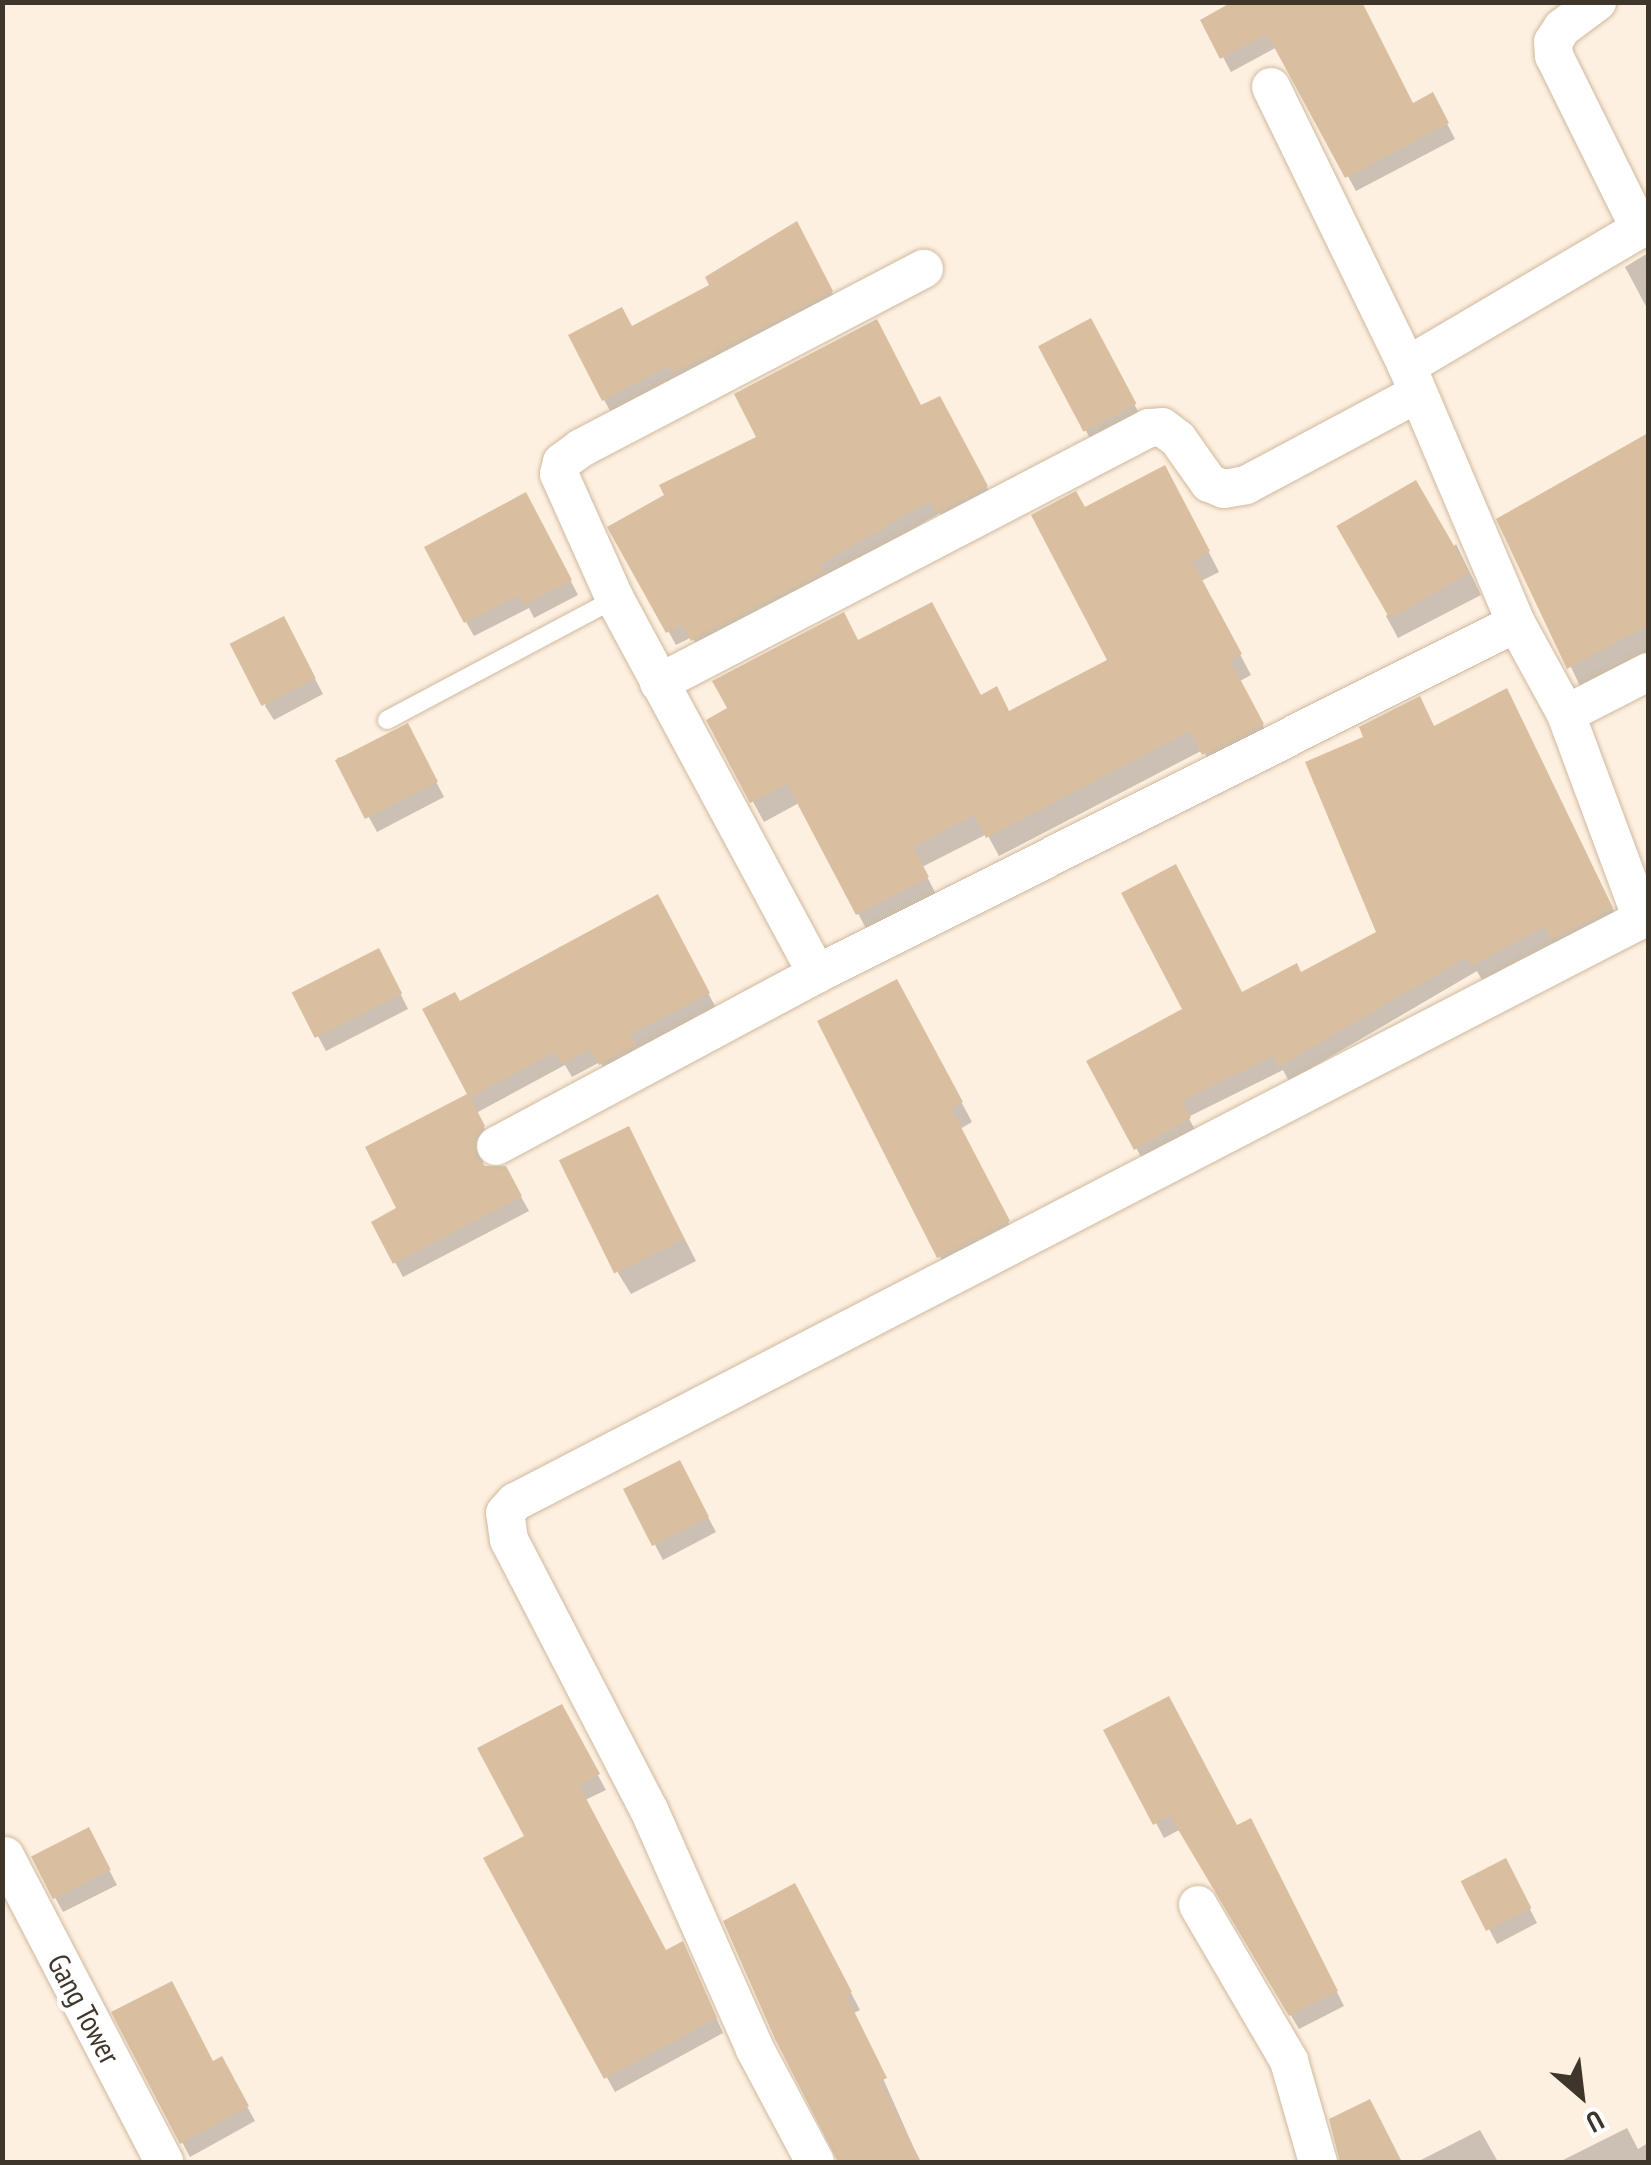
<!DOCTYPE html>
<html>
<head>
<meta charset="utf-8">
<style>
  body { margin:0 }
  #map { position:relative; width:1651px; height:2165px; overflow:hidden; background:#fef0e0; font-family:"PT Sans Narrow",sans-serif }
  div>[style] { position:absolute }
  .shadow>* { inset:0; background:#0003 }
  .building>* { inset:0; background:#d9bfa0; transform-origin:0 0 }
  .roads { filter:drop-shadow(0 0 2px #cfb99f) drop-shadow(0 0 2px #cfb99f) }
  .lane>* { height:18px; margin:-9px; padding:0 9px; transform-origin:9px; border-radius:9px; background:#fff }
  .street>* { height:38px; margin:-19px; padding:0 19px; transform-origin:19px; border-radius:19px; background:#fff }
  span { translate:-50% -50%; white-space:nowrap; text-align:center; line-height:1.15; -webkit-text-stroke:9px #fff; paint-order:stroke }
  .street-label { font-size:30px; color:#3f362b }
  .frame { position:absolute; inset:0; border:5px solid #3f362b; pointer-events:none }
  .north { position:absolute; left:1531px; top:2045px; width:100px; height:100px; -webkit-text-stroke:8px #fff; paint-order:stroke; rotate:152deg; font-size:28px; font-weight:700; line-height:40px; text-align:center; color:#3f362b }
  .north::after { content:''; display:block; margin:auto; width:35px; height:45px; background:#3f362b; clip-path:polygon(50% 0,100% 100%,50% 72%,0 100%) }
</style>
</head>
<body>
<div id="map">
  <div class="shadow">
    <div style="clip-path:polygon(1236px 2px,1369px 2px,1362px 6px,1413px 106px,1440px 110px,1455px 139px,1356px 191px,1277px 47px,1231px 72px,1203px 20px)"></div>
    <div style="clip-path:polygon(805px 239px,839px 306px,612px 414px,604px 400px,632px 329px)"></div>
    <div style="clip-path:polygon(1648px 253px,1648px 310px,1625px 267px)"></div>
    <div style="clip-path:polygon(1098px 335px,1142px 419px,1093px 444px,1041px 346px)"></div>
    <div style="clip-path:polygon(939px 399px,994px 500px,947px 525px,940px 513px,701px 653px,692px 637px,676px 645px,611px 528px)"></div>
    <div style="clip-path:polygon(1648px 436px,1648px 654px,1582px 690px,1500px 520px)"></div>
    <div style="clip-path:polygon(1176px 488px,1219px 572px,1201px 581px,1251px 675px,1240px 681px,1273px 745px,1216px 774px,1203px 750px,999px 856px,987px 834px,922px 867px,938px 898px,869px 934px,799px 803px,764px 822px,709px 721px,858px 643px,1009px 714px,1110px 661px,1084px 510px)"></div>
    <div style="clip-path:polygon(534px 510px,578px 595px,534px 618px,529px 608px,474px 636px,466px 622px)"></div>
    <div style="clip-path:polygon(1456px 544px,1481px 595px,1398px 638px,1386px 616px)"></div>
    <div style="clip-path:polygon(291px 633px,323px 694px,274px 720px,265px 706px)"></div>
    <div style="clip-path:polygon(1515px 706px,1620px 924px,1562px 954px,1555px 942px,1482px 980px,1477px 971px,1289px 1081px,1283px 1070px,1188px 1117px,1198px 1135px,1145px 1164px,1089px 1062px,1300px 975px,1379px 933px,1434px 728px)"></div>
    <div style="clip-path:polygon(415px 741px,444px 797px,377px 832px,337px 758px)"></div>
    <div style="clip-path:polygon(665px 911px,716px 1008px,636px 1049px,642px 1061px,609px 1078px,600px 1062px,572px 1077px,565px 1065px,476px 1113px,492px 1142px,483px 1150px,483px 1168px,505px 1168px,529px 1211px,403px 1277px,374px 1223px,400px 1209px,470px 1095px,459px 1004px)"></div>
    <div style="clip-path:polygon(386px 965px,408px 1009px,326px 1051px,295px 994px)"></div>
    <div style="clip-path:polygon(907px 1001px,972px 1122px,960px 1129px,1018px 1241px,950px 1276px,821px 1022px)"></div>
    <div style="clip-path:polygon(640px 1151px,696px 1261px,631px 1294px,618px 1273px)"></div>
    <div style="clip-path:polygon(687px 1478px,716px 1532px,663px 1560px,655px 1545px)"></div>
    <div style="clip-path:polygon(561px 1708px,606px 1790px,585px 1800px,665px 1953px,690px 1959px,723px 2033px,615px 2092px,486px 1859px,527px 1837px)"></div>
    <div style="clip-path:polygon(1107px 1731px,1236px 1828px,1258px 1836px,1344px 2006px,1299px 2029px,1181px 1829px,1164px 1838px)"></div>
    <div style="clip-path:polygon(96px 1845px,117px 1885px,63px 1912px,34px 1859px)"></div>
    <div style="clip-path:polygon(1513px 1876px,1537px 1923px,1497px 1944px,1489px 1929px)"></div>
    <div style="clip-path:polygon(804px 1903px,860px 2010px,854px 2013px,920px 2162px,841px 2162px,726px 1922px)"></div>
    <div style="clip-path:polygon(221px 2059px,255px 2121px,190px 2157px,182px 2142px,213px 2064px)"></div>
    <div style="clip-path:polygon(1627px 2128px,1638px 2149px,1648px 2143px,1648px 2162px,1559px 2162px)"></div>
    <div style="clip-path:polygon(1480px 2130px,1498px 2162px,1417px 2162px)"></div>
  </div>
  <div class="building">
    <div style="clip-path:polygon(1232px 2px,1362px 2px,1413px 103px,1433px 92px,1449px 123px,1345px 178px,1267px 34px,1220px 59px,1200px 20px)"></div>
    <div style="clip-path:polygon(797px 221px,833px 291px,713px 354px,672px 372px,668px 366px,602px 401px,568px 335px,622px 307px,632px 326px,709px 285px,705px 277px)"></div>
    <div style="left:1091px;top:318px;width:97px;height:60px;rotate:62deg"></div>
    <div style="clip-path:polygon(877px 319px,921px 405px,940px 396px,988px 486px,937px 513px,930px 501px,819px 565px,823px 572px,691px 641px,682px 625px,666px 633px,607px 527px,664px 495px,659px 485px,756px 437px,734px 394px)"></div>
    <div style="clip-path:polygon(1648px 433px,1648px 625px,1567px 669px,1496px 519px)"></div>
    <div style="clip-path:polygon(1165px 465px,1210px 551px,1192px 561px,1242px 654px,1230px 660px,1264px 724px,1202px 755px,1190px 731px,986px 838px,974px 815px,913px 847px,929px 877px,856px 915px,787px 784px,750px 803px,706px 720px,727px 708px,712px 681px,844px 612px,858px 640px,932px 602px,981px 695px,997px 686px,1009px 711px,1107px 660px,1031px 515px,1076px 491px,1085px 507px)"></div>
    <div style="left:1416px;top:480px;width:107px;height:92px;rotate:60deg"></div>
    <div style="clip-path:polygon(526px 492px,572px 580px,524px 605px,519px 595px,464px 623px,424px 547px)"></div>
    <div style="left:284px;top:616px;width:70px;height:61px;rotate:63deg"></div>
    <div style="clip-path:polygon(1507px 688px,1613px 908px,1551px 940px,1544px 927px,1471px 966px,1467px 957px,1278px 1067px,1273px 1056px,1182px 1101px,1191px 1118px,1134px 1150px,1086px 1061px,1182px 1009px,1121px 893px,1176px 864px,1242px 992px,1297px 963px,1301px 972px,1376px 932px,1305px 762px,1363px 737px,1359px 727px,1420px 696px,1434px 726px)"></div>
    <div style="left:408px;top:723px;width:66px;height:82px;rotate:63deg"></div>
    <div style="clip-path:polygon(658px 894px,710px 993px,630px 1034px,636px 1045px,599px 1065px,590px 1049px,562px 1064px,555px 1052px,470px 1097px,485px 1126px,476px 1135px,476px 1156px,485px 1166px,506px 1166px,522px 1196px,393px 1264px,371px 1222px,396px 1208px,365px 1147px,467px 1094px,422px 1009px,455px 992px,460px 1001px)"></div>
    <div style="left:379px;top:948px;width:51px;height:98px;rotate:63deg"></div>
    <div style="clip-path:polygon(897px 979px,963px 1102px,951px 1108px,1010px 1221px,937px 1258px,817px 1021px)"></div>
    <div style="left:629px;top:1126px;width:126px;height:78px;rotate:64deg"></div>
    <div style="left:680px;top:1460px;width:64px;height:64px;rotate:63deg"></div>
    <div style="clip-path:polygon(1169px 1696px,1237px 1825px,1251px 1818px,1338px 1991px,1289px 2016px,1170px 1816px,1153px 1825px,1103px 1730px)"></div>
    <div style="clip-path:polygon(562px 1704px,600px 1774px,579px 1785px,666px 1950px,683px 1941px,717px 2018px,604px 2079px,483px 1858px,524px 1836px,477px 1748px)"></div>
    <div style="left:89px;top:1827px;width:48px;height:65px;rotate:63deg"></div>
    <div style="left:1506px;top:1858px;width:56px;height:51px;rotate:63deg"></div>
    <div style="clip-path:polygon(795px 1883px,852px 1992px,846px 1995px,887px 2078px,880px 2081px,921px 2162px,838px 2162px,775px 2039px,723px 1921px)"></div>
    <div style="clip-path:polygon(172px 1981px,213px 2061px,222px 2056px,249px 2106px,180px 2144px,111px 2012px)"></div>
    <div style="clip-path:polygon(1370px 2099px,1402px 2162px,1340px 2162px,1329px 2119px)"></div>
  </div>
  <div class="roads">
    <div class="lane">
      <div style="left:387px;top:720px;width:258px;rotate:-28deg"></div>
    </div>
    <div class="street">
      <div style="left:1271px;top:87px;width:310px;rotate:64deg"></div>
      <div style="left:659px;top:683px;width:552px;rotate:-27.49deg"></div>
      <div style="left:1149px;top:428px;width:13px;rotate:-4deg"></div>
      <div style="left:1162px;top:427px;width:20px;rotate:37deg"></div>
      <div style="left:1178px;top:439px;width:54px;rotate:54.8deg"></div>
      <div style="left:1209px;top:483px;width:16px;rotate:22deg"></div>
      <div style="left:1224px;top:489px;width:22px;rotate:-10deg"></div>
      <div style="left:1246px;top:485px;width:195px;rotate:-28.1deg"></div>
      <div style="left:1566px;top:714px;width:92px;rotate:-27.1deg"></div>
      <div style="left:817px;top:974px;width:426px;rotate:-118.3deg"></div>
      <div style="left:615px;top:599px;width:137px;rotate:-114.1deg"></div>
      <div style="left:559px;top:474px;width:12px;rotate:-76deg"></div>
      <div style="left:562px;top:462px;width:24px;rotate:-36deg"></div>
      <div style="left:581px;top:448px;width:387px;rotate:-27.6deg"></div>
      <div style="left:496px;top:1146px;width:364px;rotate:-28.2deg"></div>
      <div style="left:817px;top:974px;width:782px;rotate:-26.66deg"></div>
      <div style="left:5px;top:1856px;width:345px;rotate:62.5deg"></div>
      <div style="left:1198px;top:1905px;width:181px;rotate:59.7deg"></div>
      <div style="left:1289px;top:2061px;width:105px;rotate:74deg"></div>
      <div style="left:815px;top:2162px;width:128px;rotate:-118deg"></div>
      <div style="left:755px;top:2049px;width:261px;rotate:-113.9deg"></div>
      <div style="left:649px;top:1810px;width:304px;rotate:-117.4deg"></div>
      <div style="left:509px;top:1540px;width:27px;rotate:-98deg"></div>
      <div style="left:505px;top:1513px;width:15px;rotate:-48deg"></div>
      <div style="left:515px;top:1502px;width:1262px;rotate:-27.36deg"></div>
      <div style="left:1636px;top:922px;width:14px;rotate:-82deg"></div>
      <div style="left:1638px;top:908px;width:207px;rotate:-110.4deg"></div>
      <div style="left:1566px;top:714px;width:104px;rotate:-118.8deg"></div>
      <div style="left:1516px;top:623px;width:279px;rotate:-113deg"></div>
      <div style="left:1407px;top:366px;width:270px;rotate:-30.5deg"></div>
      <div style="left:1640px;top:229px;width:193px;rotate:-116.4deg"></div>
      <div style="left:1554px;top:56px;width:14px;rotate:-94deg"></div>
      <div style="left:1553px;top:42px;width:17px;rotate:-57deg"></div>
      <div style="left:1562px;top:28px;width:44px;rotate:-36.6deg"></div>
    </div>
  </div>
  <div class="street-label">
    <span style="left:84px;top:2009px;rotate:62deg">Gang Tower</span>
  </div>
  <div class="frame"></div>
  <div class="north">U</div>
</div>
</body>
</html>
